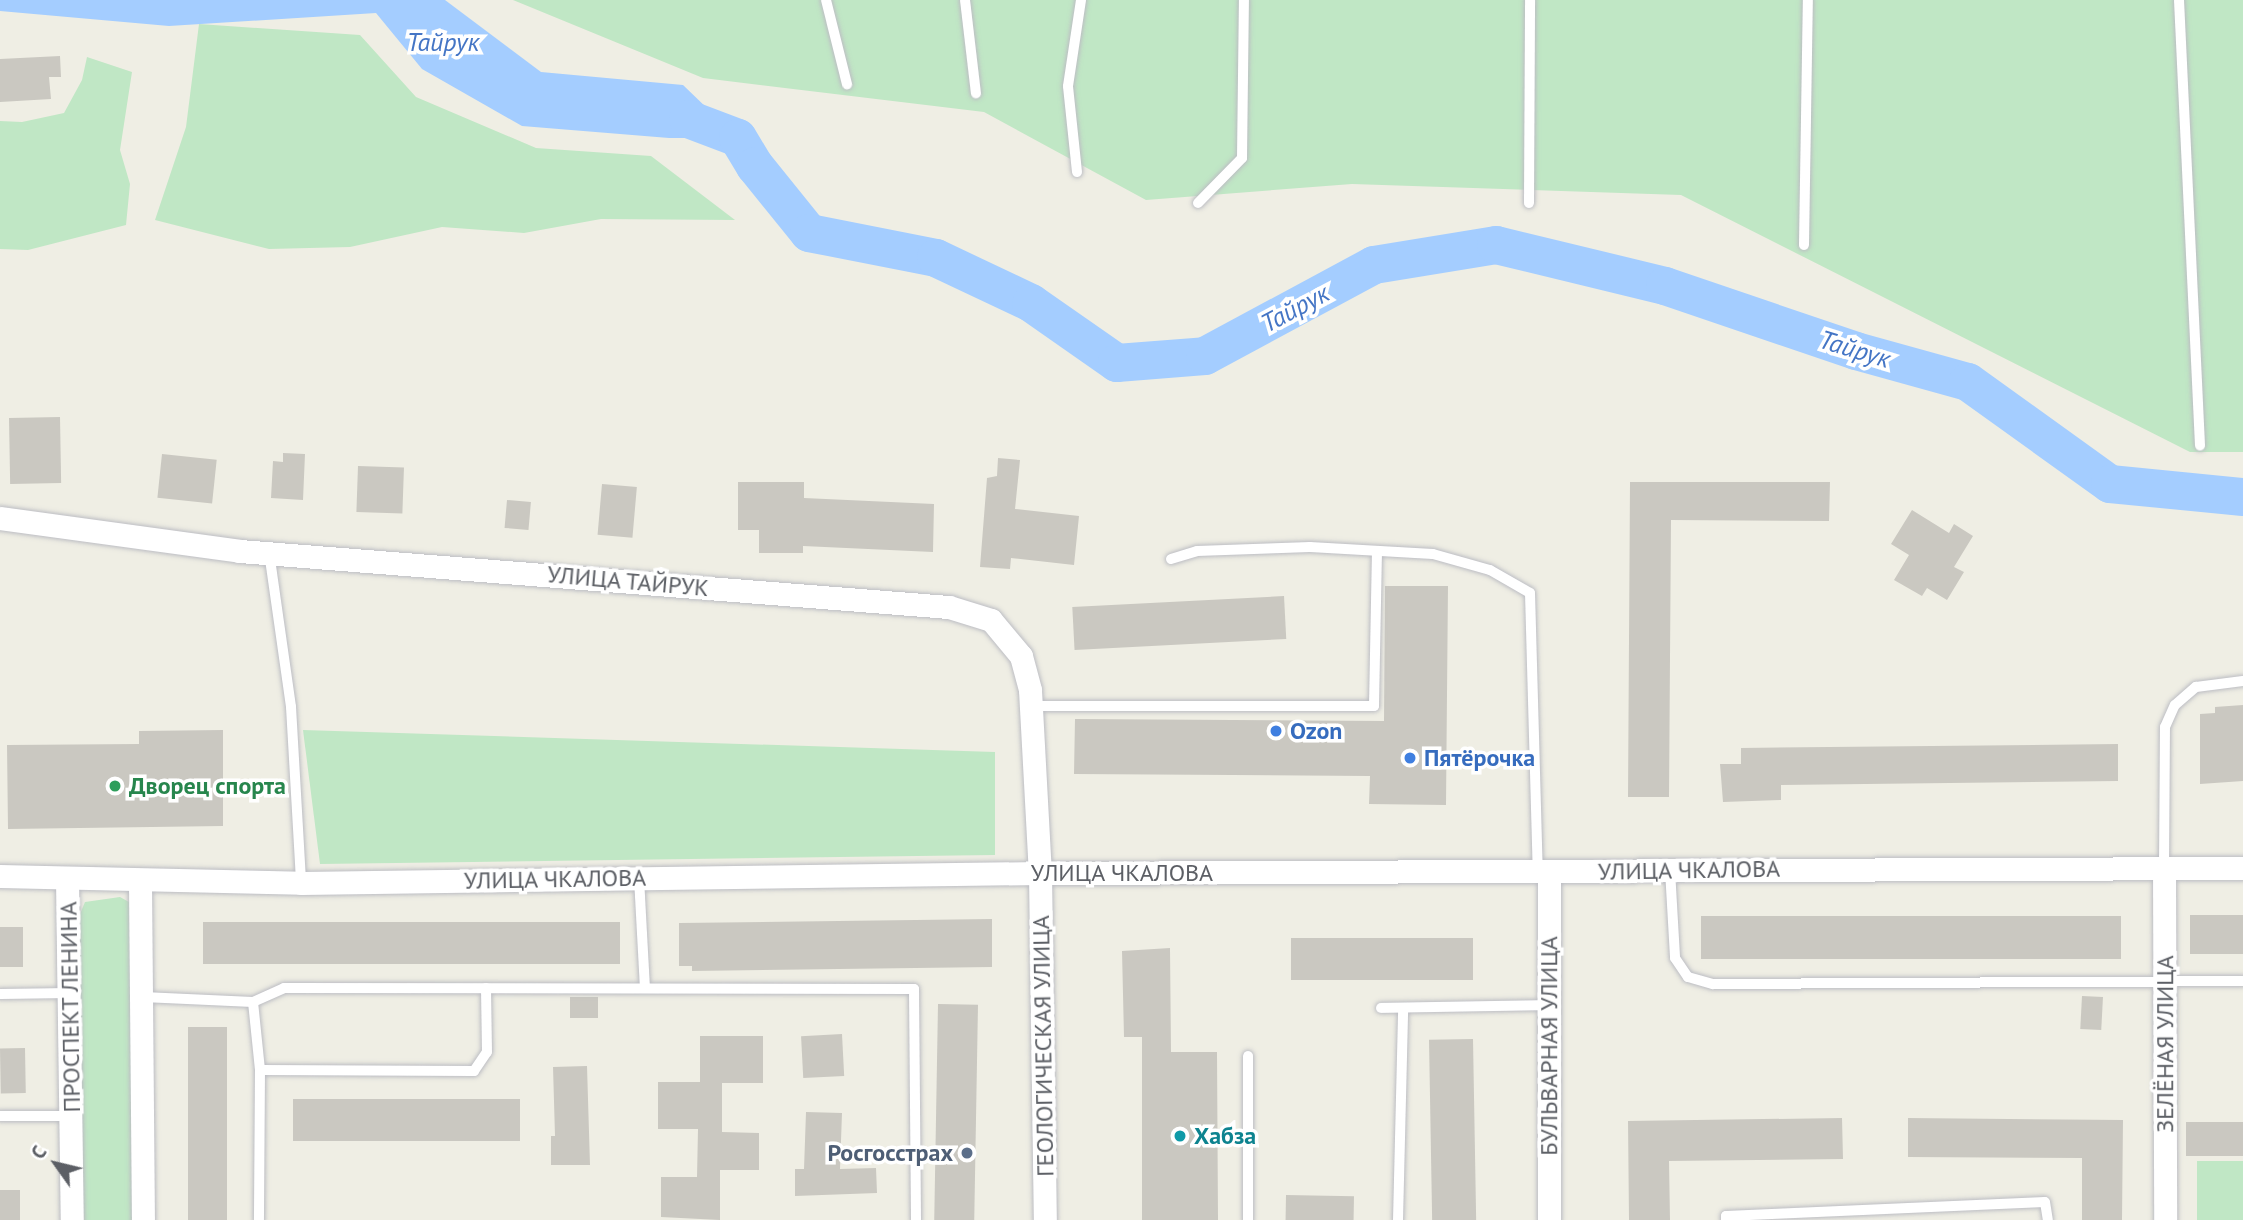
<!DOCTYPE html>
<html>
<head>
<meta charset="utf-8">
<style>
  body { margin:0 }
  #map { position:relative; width:2243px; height:1220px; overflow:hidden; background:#efeee4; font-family:"PT Sans",sans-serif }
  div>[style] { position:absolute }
  .green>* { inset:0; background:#c0e7c5; transform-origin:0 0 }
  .water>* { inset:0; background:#a4cdff }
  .river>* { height:38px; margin:-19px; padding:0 19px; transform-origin:19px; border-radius:19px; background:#a4cdff }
  .building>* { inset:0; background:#cac8c1; transform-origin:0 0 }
  .roads { filter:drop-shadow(0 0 2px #bcbdc3) drop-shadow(0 0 2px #bcbdc3) }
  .service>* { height:10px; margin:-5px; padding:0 5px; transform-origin:5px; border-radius:5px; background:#fff }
  .minor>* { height:23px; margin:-11.5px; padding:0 11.5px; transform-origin:11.5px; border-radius:11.5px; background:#fff }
  .dots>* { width:19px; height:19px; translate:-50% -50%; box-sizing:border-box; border:4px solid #fff; border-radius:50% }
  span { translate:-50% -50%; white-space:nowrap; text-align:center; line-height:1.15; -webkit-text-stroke:7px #fff; paint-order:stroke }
  .street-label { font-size:24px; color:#5c5f65 }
  .shop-label { font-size:24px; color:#366cbe; font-weight:700 }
  .left { translate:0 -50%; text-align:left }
  .leisure-label { font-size:24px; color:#27864d; font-weight:700 }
  .culture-label { font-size:24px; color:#0d838f; font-weight:700 }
  .service-label { font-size:24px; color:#4e5e75; font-weight:700 }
  .right { translate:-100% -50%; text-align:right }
  .water-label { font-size:26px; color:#4475c5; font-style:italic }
  .north { position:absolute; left:21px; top:1129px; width:70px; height:70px; -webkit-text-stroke:5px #fff; paint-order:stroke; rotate:304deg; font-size:19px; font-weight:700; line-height:28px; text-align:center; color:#5c5f65 }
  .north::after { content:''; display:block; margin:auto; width:24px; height:32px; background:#5c5f65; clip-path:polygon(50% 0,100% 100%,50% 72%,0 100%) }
</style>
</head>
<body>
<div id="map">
  <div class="green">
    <div style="clip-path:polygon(513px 0,2243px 0,2243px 452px,2190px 452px,1681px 195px,1352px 184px,1146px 200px,984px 112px,703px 78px)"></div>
    <div style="clip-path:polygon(199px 24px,360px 35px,416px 97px,536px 148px,651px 156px,735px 220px,601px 219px,524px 233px,442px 227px,350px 247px,269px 249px,155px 220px,186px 127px)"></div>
    <div style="clip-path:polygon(87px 57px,132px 72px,120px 150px,130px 184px,126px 225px,28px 250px,0 249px,0 121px,22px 122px,64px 113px,82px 80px)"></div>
    <div style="clip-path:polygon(303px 730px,995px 752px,995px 855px,320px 864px)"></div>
    <div style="clip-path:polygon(120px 897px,129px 902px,134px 1220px,81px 1220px,78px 919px,85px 902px)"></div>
    <div style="left:2243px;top:1161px;width:59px;height:46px;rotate:90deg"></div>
  </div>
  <div class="water">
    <div style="clip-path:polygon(0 0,445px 0,541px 72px,683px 85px,738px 138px,669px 138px,522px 126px,422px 69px,376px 13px,169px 26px,0 11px)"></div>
  </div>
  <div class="river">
    <div style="left:688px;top:119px;width:53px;rotate:20.8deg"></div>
    <div style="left:738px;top:138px;width:33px;rotate:59deg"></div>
    <div style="left:755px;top:166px;width:86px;rotate:51.1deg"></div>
    <div style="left:809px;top:233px;width:129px;rotate:11.1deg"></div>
    <div style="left:936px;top:258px;width:105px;rotate:25.3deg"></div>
    <div style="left:1031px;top:303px;width:105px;rotate:34.9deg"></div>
    <div style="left:1117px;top:363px;width:88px;rotate:-4.5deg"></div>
    <div style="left:1205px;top:356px;width:192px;rotate:-28.3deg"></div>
    <div style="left:1374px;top:265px;width:124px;rotate:-9.3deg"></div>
    <div style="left:1496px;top:245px;width:174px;rotate:13.6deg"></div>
    <div style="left:1665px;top:286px;width:202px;rotate:18.8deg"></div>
    <div style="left:1856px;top:351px;width:116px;rotate:15.5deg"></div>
    <div style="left:1968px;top:382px;width:175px;rotate:35.7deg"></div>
    <div style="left:2110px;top:484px;width:134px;rotate:5.6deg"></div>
  </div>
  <div class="building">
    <div style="clip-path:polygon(60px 56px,61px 77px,49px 77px,51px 99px,0 102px,0 59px)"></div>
    <div style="left:60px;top:417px;width:66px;height:51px;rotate:89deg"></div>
    <div style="clip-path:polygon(283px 453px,305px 454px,303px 500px,271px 498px,273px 461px,283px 462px)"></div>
    <div style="left:162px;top:454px;width:55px;height:44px;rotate:6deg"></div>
    <div style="clip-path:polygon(998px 458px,1020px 460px,1015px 509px,1079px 516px,1074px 565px,1011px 558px,1010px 569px,980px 567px,987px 478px,997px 476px)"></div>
    <div style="left:358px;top:466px;width:46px;height:46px;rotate:2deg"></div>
    <div style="clip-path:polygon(738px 482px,804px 482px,804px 498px,934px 504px,933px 552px,803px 546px,803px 553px,759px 553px,759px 530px,738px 530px)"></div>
    <div style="clip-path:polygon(1630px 482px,1830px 482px,1829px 521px,1671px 520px,1669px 797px,1628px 797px)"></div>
    <div style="left:602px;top:484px;width:35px;height:51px;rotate:5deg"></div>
    <div style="left:507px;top:500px;width:24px;height:28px;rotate:5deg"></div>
    <div style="clip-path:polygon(1912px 510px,1949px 533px,1954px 524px,1973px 536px,1954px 567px,1964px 572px,1947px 600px,1927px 588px,1922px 596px,1894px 580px,1909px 555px,1891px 544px)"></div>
    <div style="clip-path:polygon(1385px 586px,1448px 586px,1446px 805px,1369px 804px,1370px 776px,1074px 774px,1075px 719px,1384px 721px)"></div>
    <div style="left:1284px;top:596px;width:43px;height:212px;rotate:87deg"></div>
    <div style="clip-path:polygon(2243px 705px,2243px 781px,2200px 784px,2200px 714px,2215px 713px,2215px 707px)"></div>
    <div style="clip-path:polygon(223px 730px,223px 826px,8px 829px,7px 745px,139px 744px,139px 731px)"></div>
    <div style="clip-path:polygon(2118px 744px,2118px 781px,1781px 785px,1781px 800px,1723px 802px,1720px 764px,1741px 764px,1741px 748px)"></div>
    <div style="left:2243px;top:915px;width:39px;height:53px;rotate:90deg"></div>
    <div style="left:2121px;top:916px;width:43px;height:420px;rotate:90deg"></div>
    <div style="clip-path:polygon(992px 919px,992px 967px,692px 971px,692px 966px,679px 966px,679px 923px)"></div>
    <div style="left:203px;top:922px;width:417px;height:42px"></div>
    <div style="left:0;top:927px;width:23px;height:40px"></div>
    <div style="left:1473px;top:938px;width:42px;height:182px;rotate:90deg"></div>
    <div style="clip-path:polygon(1170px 948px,1171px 1052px,1217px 1052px,1218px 1220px,1142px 1220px,1142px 1037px,1124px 1037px,1122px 951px)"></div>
    <div style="left:2082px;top:996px;width:21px;height:33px;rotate:3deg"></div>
    <div style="left:598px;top:997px;width:21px;height:28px;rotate:90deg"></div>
    <div style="left:938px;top:1004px;width:40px;height:216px;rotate:1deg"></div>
    <div style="left:188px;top:1027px;width:39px;height:193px"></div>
    <div style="left:842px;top:1034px;width:42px;height:41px;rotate:87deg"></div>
    <div style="clip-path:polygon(700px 1036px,763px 1036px,763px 1083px,722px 1083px,722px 1132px,759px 1133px,759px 1170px,720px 1170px,720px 1220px,661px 1217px,661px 1177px,697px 1177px,698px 1129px,658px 1129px,658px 1082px,700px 1082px)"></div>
    <div style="left:1473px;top:1039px;width:181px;height:44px;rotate:89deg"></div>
    <div style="left:25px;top:1048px;width:45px;height:25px;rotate:89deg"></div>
    <div style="clip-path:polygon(587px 1066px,590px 1165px,551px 1165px,551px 1136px,555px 1136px,553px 1067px)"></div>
    <div style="left:293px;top:1099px;width:227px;height:42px"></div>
    <div style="clip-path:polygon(806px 1112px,842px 1113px,840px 1169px,876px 1168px,877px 1193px,795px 1196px,795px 1169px,804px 1169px)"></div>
    <div style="clip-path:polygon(1842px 1118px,1843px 1159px,1669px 1161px,1670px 1220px,1629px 1220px,1628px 1121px)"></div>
    <div style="clip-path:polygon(1908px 1118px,2123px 1120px,2122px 1220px,2082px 1220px,2082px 1158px,1908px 1157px)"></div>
    <div style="left:2243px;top:1122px;width:34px;height:57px;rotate:90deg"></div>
    <div style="left:0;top:1190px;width:20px;height:30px"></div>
    <div style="left:1286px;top:1195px;width:68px;height:25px;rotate:1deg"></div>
  </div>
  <div class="roads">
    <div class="service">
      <div style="left:826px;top:0;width:87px;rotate:76deg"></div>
      <div style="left:965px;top:0;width:94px;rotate:83.3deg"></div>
      <div style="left:2179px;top:0;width:446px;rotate:87.3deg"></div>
      <div style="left:1077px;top:172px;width:86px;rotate:-96deg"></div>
      <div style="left:1068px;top:86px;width:87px;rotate:-81.4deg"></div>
      <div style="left:1198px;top:203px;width:63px;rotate:-45.6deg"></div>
      <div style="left:1242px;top:158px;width:158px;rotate:-89.3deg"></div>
      <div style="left:1529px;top:203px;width:203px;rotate:-89.7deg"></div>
      <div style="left:1804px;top:245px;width:245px;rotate:-89.1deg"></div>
      <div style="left:269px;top:552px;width:157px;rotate:81.9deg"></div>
      <div style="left:291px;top:707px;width:176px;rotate:86.7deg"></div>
      <div style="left:1171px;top:559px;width:27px;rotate:-17deg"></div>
      <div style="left:1197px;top:551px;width:113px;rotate:-2deg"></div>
      <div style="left:1310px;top:547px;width:123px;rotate:3.3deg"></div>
      <div style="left:1433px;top:554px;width:59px;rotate:15.7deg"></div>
      <div style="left:1490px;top:570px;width:46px;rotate:29.9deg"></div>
      <div style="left:1530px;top:593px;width:279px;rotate:88.4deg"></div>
      <div style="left:1031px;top:706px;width:343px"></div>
      <div style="left:1374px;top:706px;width:155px;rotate:-88.9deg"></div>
      <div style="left:2164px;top:867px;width:140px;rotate:-89.6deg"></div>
      <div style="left:2165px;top:727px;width:24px;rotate:-66deg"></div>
      <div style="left:2175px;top:705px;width:28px;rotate:-41deg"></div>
      <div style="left:2196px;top:687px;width:47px;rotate:-7.3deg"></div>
      <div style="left:1670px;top:870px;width:88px;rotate:86.7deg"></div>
      <div style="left:1675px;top:958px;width:23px;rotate:56deg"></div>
      <div style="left:1688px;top:977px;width:26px;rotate:16deg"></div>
      <div style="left:1713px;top:984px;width:530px;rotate:-0.32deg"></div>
      <div style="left:639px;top:878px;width:110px;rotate:86.9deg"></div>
      <div style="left:0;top:994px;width:70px;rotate:-0.8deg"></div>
      <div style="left:143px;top:997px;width:110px;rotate:2.6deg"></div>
      <div style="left:253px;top:1002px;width:34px;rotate:-24deg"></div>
      <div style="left:284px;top:988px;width:630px;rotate:0.09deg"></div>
      <div style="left:914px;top:989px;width:231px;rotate:89.5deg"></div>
      <div style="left:253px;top:1002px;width:68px;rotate:84.1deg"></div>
      <div style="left:260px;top:1070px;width:150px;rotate:90.4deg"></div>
      <div style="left:1381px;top:1008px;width:167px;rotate:-1deg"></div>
      <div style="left:1248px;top:1056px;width:164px;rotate:90deg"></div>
      <div style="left:260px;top:1070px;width:214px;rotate:0.3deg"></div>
      <div style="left:474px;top:1071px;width:23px;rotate:-56deg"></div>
      <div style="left:487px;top:1052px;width:64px;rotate:-90.9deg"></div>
      <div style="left:0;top:1116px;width:71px"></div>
      <div style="left:1398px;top:1220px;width:212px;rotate:-88.6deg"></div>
      <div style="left:1726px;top:1220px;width:4px;rotate:-90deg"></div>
      <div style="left:1726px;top:1216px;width:319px;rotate:-2.5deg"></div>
      <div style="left:2045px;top:1202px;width:18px;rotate:81deg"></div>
    </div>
    <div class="minor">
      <div style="left:0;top:518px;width:242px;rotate:7.8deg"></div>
      <div style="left:240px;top:551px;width:711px;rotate:4.52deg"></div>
      <div style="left:949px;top:607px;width:44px;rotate:17.2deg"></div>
      <div style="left:991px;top:620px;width:47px;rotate:50.2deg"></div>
      <div style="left:1021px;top:656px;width:35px;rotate:75deg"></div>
      <div style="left:1030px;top:690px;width:183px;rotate:86.9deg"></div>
      <div style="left:1040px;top:873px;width:347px;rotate:89.2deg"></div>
      <div style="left:2164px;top:869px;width:351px;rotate:89.8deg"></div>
      <div style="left:0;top:876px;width:301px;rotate:1.3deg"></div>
      <div style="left:301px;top:883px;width:739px;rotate:-0.78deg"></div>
      <div style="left:1040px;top:873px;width:1203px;rotate:-0.24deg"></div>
      <div style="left:67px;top:879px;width:341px;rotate:89.2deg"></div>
      <div style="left:140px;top:882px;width:338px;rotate:89.5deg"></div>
      <div style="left:1549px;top:1220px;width:347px;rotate:-90deg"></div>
    </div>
  </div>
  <div class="dots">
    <div style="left:1276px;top:731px;background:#3f7fe0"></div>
    <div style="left:1410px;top:758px;background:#3f7fe0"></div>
    <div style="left:115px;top:786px;background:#2e9e5b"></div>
    <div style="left:1180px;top:1136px;background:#0f9aa8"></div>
    <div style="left:967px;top:1153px;background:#5c6f8a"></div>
  </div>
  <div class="street-label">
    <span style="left:628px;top:581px;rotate:5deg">УЛИЦА ТАЙРУК</span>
    <span style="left:1689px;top:870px;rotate:-1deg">УЛИЦА ЧКАЛОВА</span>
    <span style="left:1122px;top:873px">УЛИЦА ЧКАЛОВА</span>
    <span style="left:555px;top:879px;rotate:-1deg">УЛИЦА ЧКАЛОВА</span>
    <span style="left:70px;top:1007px;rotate:-91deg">ПРОСПЕКТ ЛЕНИНА</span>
    <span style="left:2165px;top:1044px;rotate:-90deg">ЗЕЛЁНАЯ УЛИЦА</span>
    <span style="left:1043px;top:1046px;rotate:-91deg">ГЕОЛОГИЧЕСКАЯ УЛИЦА</span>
    <span style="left:1549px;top:1046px;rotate:-90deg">БУЛЬВАРНАЯ УЛИЦА</span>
  </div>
  <div class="shop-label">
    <span class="left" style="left:1290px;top:731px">Ozon</span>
    <span class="left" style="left:1424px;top:758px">Пятёрочка</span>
  </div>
  <div class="leisure-label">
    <span class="left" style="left:129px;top:786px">Дворец спорта</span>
  </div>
  <div class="culture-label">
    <span class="left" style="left:1194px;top:1136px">Хабза</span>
  </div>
  <div class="service-label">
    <span class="right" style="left:953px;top:1153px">Росгосстрах</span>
  </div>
  <div class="water-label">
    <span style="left:443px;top:42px">Тайрук</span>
    <span style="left:1295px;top:308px;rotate:-28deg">Тайрук</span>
    <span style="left:1855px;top:349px;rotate:17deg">Тайрук</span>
  </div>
  <div class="north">С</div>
</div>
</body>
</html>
